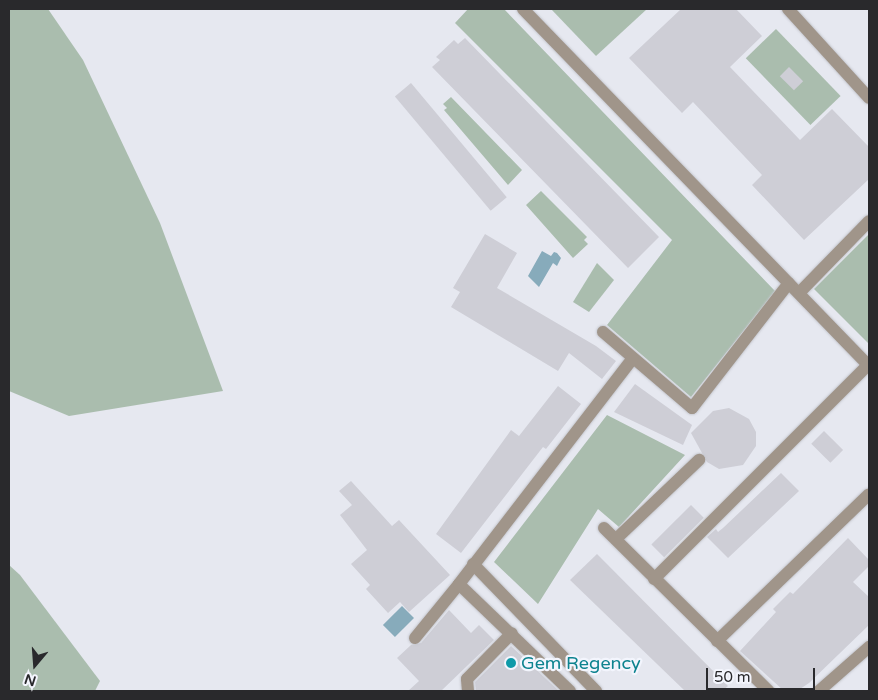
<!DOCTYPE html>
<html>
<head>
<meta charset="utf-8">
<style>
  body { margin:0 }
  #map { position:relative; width:878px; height:700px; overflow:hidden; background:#e6e8f0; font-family:"Varela Round",sans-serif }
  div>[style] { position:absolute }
  .green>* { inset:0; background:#aabdae; transform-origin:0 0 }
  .water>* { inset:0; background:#87abbb; transform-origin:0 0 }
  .building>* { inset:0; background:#ceced6; transform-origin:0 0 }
  .roads { filter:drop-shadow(0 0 1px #c4c6cd) drop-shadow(0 0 1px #c4c6cd) }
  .minor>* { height:12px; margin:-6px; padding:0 6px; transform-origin:6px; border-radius:6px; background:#a0958a }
  .dots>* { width:14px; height:14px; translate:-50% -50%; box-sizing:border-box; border:2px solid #f3f5fd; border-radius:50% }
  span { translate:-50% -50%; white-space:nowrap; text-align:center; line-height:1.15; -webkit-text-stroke:4.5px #f3f5fd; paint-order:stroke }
  .culture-label { font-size:18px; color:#0d838f }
  .left { translate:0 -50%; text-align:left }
  .frame { position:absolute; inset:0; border:10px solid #29292c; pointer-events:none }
  .north { position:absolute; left:10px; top:640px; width:50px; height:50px; -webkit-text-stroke:4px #f3f5fd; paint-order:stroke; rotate:198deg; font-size:14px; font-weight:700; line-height:20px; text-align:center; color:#29292c }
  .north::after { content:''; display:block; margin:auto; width:18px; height:22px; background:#29292c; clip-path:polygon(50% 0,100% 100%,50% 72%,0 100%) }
  .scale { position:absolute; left:706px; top:668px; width:109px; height:22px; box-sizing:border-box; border:2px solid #29292c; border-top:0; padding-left:6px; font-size:15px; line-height:18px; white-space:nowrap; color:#29292c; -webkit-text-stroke:4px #f3f5fd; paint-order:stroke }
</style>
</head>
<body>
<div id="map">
  <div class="green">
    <div style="clip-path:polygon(9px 9px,48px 9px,83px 60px,160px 223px,223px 391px,69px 416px,9px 391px)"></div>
    <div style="clip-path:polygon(468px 9px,504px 9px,775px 291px,691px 397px,607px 325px,672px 240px,455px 23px)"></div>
    <div style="clip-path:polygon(551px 9px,647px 9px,596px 56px)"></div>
    <div style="left:776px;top:29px;width:93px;height:42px;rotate:46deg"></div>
    <div style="clip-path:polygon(451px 97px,522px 170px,508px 185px,444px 110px,447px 108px,443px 104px)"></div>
    <div style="clip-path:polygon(541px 191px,587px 237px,584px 240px,588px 244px,573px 258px,526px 205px)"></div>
    <div style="clip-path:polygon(869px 234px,869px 344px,814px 289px)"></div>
    <div style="clip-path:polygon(597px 263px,614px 280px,589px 312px,573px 302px)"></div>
    <div style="clip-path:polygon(607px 415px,685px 455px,619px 527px,598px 509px,538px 604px,494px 562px)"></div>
    <div style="clip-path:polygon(9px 565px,20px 575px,100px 681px,95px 691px,9px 691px)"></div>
  </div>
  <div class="water">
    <div style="clip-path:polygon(542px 251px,551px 256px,554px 252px,557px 253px,561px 258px,557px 266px,553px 263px,539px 287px,528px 276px)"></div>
    <div style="left:402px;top:606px;width:17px;height:27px;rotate:45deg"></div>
  </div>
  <div class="building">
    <div style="clip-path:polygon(681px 9px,736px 9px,762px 36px,730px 67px,800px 140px,832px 109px,869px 147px,869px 179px,804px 240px,752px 185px,762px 175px,693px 102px,682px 113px,629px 58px)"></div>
    <div style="clip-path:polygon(465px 38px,659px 237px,628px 268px,432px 67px,440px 60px,436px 57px,454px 40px,458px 44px)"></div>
    <div style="left:789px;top:67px;width:20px;height:13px;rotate:45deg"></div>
    <div style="left:411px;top:83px;width:149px;height:21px;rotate:50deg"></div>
    <div style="clip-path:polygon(485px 234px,517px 253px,497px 288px,596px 346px,616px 361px,602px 379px,569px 353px,558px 371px,451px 307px,460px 292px,453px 288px)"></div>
    <div style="clip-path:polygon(635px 384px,692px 425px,683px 445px,614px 412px)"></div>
    <div style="clip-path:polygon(558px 386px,581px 404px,546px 449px,543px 447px,461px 553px,436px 534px,511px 430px,519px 436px)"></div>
    <div style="clip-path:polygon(729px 408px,749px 419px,756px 432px,756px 446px,743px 465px,719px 469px,707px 462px,691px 433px,713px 411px)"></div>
    <div style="left:824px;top:431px;width:27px;height:18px;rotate:45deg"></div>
    <div style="clip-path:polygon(781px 473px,799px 491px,728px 558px,707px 537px,716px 529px,718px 532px,723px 528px)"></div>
    <div style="clip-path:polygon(351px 481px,392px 526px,399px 520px,450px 575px,409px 612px,400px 602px,388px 613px,366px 589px,370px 585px,351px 564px,367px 550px,340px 515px,352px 505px,339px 491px)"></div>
    <div style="left:691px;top:505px;width:18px;height:56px;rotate:45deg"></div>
    <div style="clip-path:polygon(848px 538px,869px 560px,869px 566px,853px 582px,869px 597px,869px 625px,809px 683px,797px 691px,784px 691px,740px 651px,776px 612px,773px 609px,790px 592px,793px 594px)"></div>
    <div style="clip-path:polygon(597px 554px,728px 686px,722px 691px,685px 691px,570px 580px)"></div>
    <div style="clip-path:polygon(449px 610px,471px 633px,479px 625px,494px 640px,441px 691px,408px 691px,419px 681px,397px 658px,411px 645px,421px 643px)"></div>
    <div style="clip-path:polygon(511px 646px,559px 691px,476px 691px,475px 682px)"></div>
  </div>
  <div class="roads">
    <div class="minor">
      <div style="left:523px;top:9px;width:497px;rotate:45.9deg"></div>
      <div style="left:788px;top:9px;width:120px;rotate:47.7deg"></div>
      <div style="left:799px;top:293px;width:100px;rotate:-45.8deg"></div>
      <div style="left:603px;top:332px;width:117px;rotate:40.5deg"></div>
      <div style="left:692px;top:408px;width:158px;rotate:-52.2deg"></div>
      <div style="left:604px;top:528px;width:232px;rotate:44.7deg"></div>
      <div style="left:616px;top:539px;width:115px;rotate:-43.6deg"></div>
      <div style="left:473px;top:564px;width:177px;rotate:45.9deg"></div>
      <div style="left:654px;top:579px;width:303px;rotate:-45deg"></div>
      <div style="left:415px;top:638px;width:70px;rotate:-50.8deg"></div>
      <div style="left:717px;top:641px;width:211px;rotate:-44deg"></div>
      <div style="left:468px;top:691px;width:12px;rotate:-95deg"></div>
      <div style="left:467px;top:679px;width:64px;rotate:-45.6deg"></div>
      <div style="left:570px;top:691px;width:154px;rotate:-136.1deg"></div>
      <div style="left:459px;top:584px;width:284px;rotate:-52.4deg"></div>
      <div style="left:819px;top:691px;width:67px;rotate:-41.3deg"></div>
    </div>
  </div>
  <div class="dots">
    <div style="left:511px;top:663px;background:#0f9aa8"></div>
  </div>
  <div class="culture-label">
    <span class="left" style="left:521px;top:663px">Gem Regency</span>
  </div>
  <div class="frame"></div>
  <div class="north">N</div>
  <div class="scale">50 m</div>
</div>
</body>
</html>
